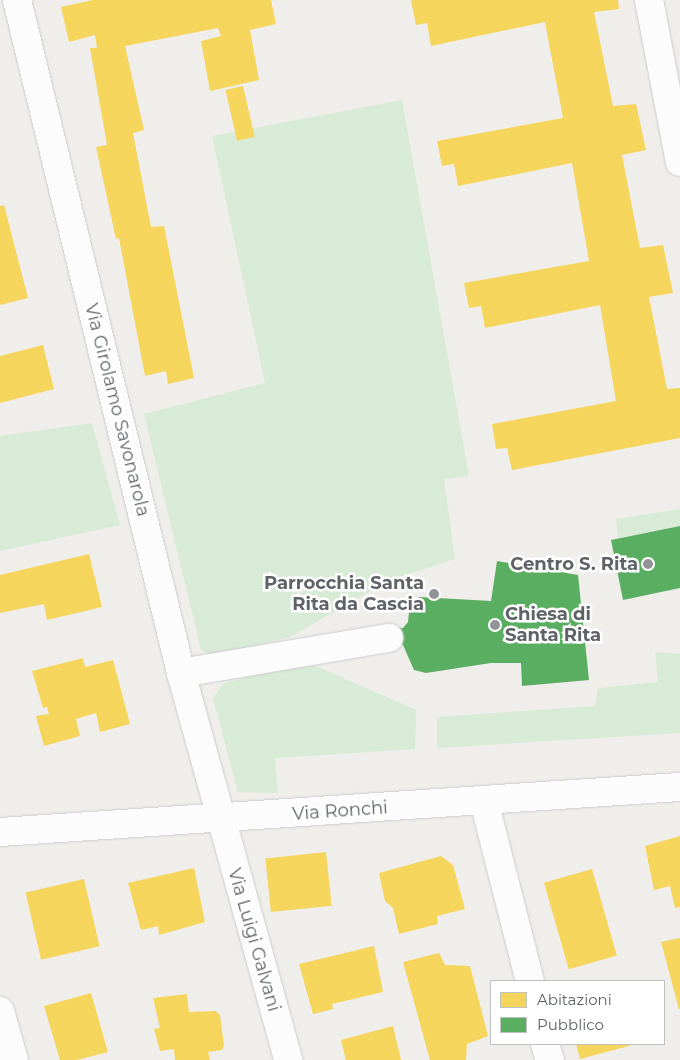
<!DOCTYPE html>
<html>
<head>
<meta charset="utf-8">
<style>
  body { margin:0 }
  #map { position:relative; width:680px; height:1060px; overflow:hidden; background:#efeeea; font-family:Montserrat,sans-serif }
  div>[style] { position:absolute }
  .green>* { inset:0; background:#d8ebd6 }
  .homes>* { inset:0; background:#f6d55c; transform-origin:0 0 }
  .public>* { inset:0; background:#5aae61 }
  .roads { filter:drop-shadow(0 0 1px #cbcccc) drop-shadow(0 0 1px #cbcccc) }
  .minor>* { height:28px; margin:-14px; padding:0 14px; transform-origin:14px; border-radius:14px; background:#fdfcfc }
  .dots>* { width:14px; height:14px; translate:-50% -50%; box-sizing:border-box; border:2px solid #fff; border-radius:50% }
  span { translate:-50% -50%; white-space:nowrap; text-align:center; line-height:1.15; -webkit-text-stroke:5px #fff; paint-order:stroke }
  .street-label { font-size:18px; color:#5f6368 }
  .poi-label { font-size:18px; color:#5f6368; font-weight:700 }
  .right { translate:-100% -50%; text-align:right }
  .left { translate:0 -50%; text-align:left }
  .legend { position:absolute; left:490px; top:980px; width:175px; height:65px; box-sizing:border-box; background:#fff; border:1px solid #bfc1c3; margin:0; padding:6px 9px; list-style:none; font-size:15px; color:#5f6368 }
  .legend li { display:flex; align-items:center; gap:10px; height:25px }
  .legend b { width:25px; border:1px solid #bfc1c3 }
</style>
</head>
<body>
<div id="map">
  <div class="green">
    <div style="clip-path:polygon(402px 100px,469px 476px,444px 479px,455px 559px,390px 580px,290px 637px,211px 656px,201px 650px,144px 414px,265px 383px,212px 136px)"></div>
    <div style="clip-path:polygon(92px 423px,120px 525px,0 551px,0 436px)"></div>
    <div style="clip-path:polygon(680px 509px,680px 526px,618px 538px,616px 519px)"></div>
    <div style="clip-path:polygon(655px 652px,680px 654px,680px 733px,437px 748px,437px 717px,595px 706px,598px 688px,658px 682px)"></div>
    <div style="clip-path:polygon(296px 664px,316px 666px,416px 710px,415px 749px,275px 758px,278px 793px,238px 792px,213px 698px,223px 684px)"></div>
  </div>
  <div class="homes">
    <div style="clip-path:polygon(93px 0,271px 0,276px 24px,250px 30px,259px 80px,210px 91px,201px 41px,221px 36px,218px 28px,125px 46px,144px 130px,133px 133px,151px 227px,164px 226px,194px 378px,168px 384px,166px 371px,145px 376px,119px 238px,116px 239px,96px 147px,107px 145px,90px 48px,97px 48px,95px 35px,69px 42px,61px 7px)"></div>
    <div style="clip-path:polygon(411px 0,618px 0,619px 9px,594px 12px,613px 106px,636px 104px,646px 150px,622px 155px,640px 248px,663px 245px,673px 293px,649px 297px,667px 389px,680px 388px,680px 438px,512px 470px,507px 448px,496px 449px,492px 424px,616px 401px,600px 305px,485px 328px,481px 306px,469px 308px,464px 283px,589px 261px,572px 163px,458px 186px,454px 164px,442px 166px,437px 141px,563px 118px,545px 22px,431px 46px,427px 23px,416px 25px)"></div>
    <div style="left:243px;top:86px;width:52px;height:18px;rotate:77deg"></div>
    <div style="clip-path:polygon(4px 205px,28px 298px,0 305px,0 206px)"></div>
    <div style="clip-path:polygon(43px 345px,54px 389px,0 403px,0 356px)"></div>
    <div style="clip-path:polygon(89px 554px,102px 607px,47px 620px,44px 604px,0 613px,0 575px)"></div>
    <div style="clip-path:polygon(83px 658px,85px 667px,113px 660px,130px 724px,100px 732px,96px 713px,76px 719px,80px 736px,44px 746px,36px 716px,49px 714px,47px 707px,43px 708px,32px 671px)"></div>
    <div style="clip-path:polygon(680px 836px,680px 907px,675px 908px,670px 886px,654px 890px,645px 846px)"></div>
    <div style="left:326px;top:852px;width:54px;height:61px;rotate:84deg"></div>
    <div style="clip-path:polygon(441px 856px,453px 865px,465px 909px,437px 916px,438px 924px,399px 934px,393px 908px,385px 901px,379px 873px)"></div>
    <div style="clip-path:polygon(194px 868px,205px 922px,159px 935px,158px 926px,141px 930px,128px 883px)"></div>
    <div style="left:592px;top:869px;width:90px;height:50px;rotate:74deg"></div>
    <div style="left:84px;top:879px;width:69px;height:60px;rotate:77deg"></div>
    <div style="clip-path:polygon(680px 938px,680px 1009px,679px 1009px,661px 942px)"></div>
    <div style="clip-path:polygon(374px 946px,383px 992px,332px 1004px,333px 1009px,313px 1014px,299px 964px)"></div>
    <div style="clip-path:polygon(439px 953px,445px 965px,470px 966px,488px 1036px,467px 1044px,466px 1060px,430px 1060px,403px 962px)"></div>
    <div style="clip-path:polygon(91px 993px,108px 1052px,77px 1060px,60px 1060px,44px 1006px)"></div>
    <div style="clip-path:polygon(187px 994px,189px 1012px,216px 1011px,220px 1015px,224px 1046px,222px 1050px,208px 1052px,210px 1060px,175px 1060px,174px 1049px,160px 1051px,154px 1029px,160px 1028px,153px 998px)"></div>
    <div style="clip-path:polygon(393px 1026px,401px 1060px,346px 1060px,341px 1040px)"></div>
    <div style="clip-path:polygon(576px 1044px,636px 1044px,580px 1059px)"></div>
  </div>
  <div class="public">
    <div style="clip-path:polygon(680px 526px,680px 588px,623px 600px,611px 540px)"></div>
    <div style="clip-path:polygon(497px 561px,578px 575px,589px 680px,522px 686px,521px 663px,491px 663px,426px 673px,414px 670px,403px 645px,390px 645px,389px 629px,403px 628px,408px 622px,410px 602px,419px 597px,491px 601px)"></div>
  </div>
  <div class="roads">
    <div class="minor">
      <div style="left:17px;top:0;width:693px;rotate:76.3deg"></div>
      <div style="left:181px;top:673px;width:402px;rotate:74.5deg"></div>
      <div style="left:649px;top:0;width:165px;rotate:79.2deg"></div>
      <div style="left:181px;top:673px;width:211px;rotate:-9.6deg"></div>
      <div style="left:484px;top:801px;width:186px;rotate:75.7deg"></div>
      <div style="left:0;top:832px;width:681px;rotate:-3.79deg"></div>
      <div style="left:0;top:1011px;width:51px;rotate:74.1deg"></div>
      <div style="left:545px;top:1044px;width:17px;rotate:73deg"></div>
    </div>
  </div>
  <div class="dots">
    <div style="left:648px;top:564px;background:#919496"></div>
    <div style="left:434px;top:594px;background:#919496"></div>
    <div style="left:495px;top:625px;background:#919496"></div>
  </div>
  <div class="street-label">
    <span style="left:117px;top:410px;rotate:76deg">Via Girolamo Savonarola</span>
    <span style="left:340px;top:811px;rotate:-4deg">Via Ronchi</span>
    <span style="left:254px;top:940px;rotate:74deg">Via Luigi Galvani</span>
  </div>
  <div class="poi-label">
    <span class="right" style="left:638px;top:564px">Centro S. Rita</span>
    <span class="right" style="left:424px;top:594px">Parrocchia Santa<br>Rita da Cascia</span>
    <span class="left" style="left:505px;top:625px">Chiesa di<br>Santa Rita</span>
  </div>
  <ul class="legend">
  <li><b style="height:14px;background:#f6d55c"></b>Abitazioni</li>
  <li><b style="height:14px;background:#5aae61"></b>Pubblico</li>
  </ul>
</div>
</body>
</html>
